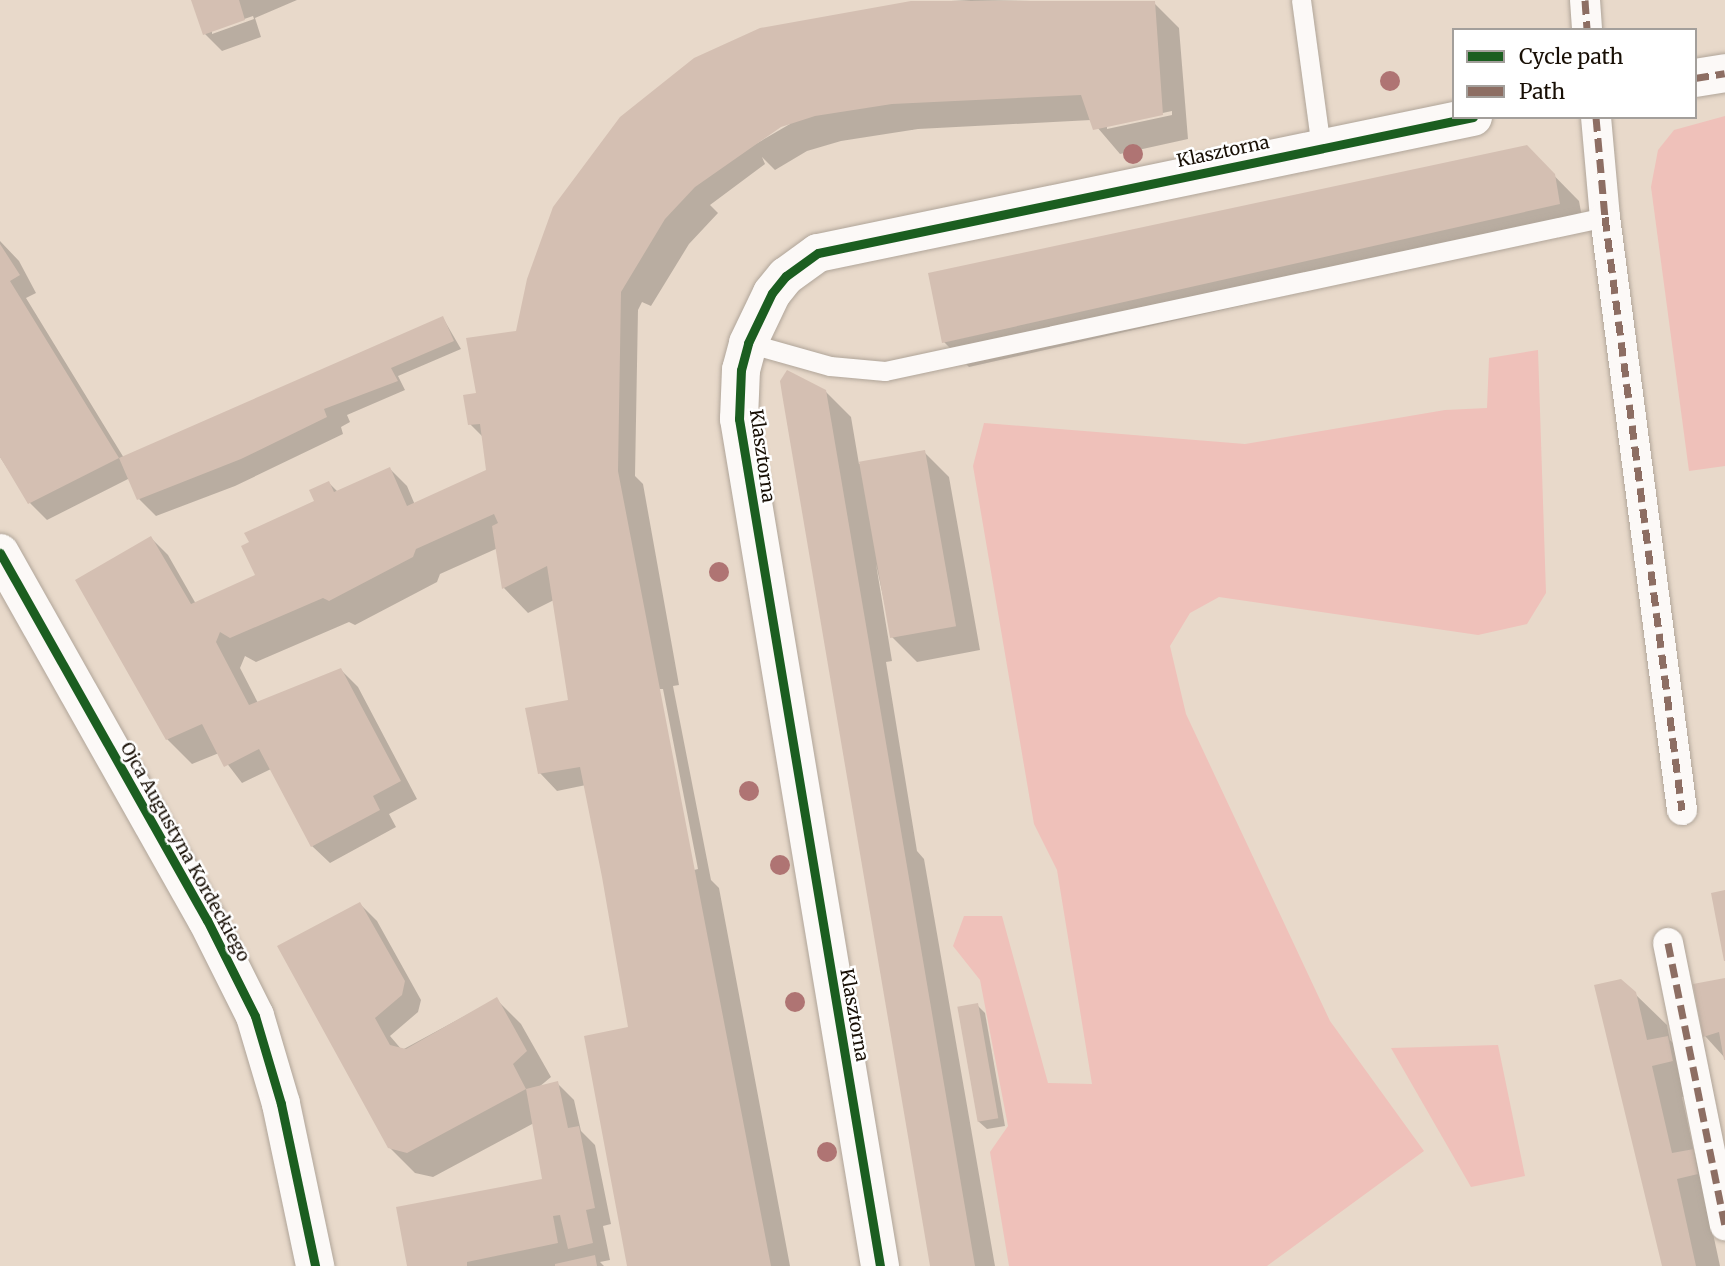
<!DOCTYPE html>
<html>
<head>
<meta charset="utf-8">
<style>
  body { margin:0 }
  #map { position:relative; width:1725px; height:1266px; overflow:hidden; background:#e8d9ca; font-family:Merriweather,serif }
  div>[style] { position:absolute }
  .green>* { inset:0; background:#efc1ba }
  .shadow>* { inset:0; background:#0003 }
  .building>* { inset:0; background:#d4bfb2; transform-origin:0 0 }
  .roads { filter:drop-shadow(0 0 2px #b0a599) drop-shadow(0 0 2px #b0a599) }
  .service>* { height:19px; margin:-9.5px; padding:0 9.5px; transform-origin:9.5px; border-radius:9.5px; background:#fcf9f7 }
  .pedestrian>* { height:30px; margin:-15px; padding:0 15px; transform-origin:15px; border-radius:15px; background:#fcf9f7 }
  .minor>* { height:38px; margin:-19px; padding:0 19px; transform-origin:19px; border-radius:19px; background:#fcf9f7 }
  .tertiary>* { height:38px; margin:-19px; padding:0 19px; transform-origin:19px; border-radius:19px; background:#fcf9f7 }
  .quiet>* { height:7px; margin-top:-3.5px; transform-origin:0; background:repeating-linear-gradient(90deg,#8d6e63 0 14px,transparent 0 21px) }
  .cycleway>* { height:9px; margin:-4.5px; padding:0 4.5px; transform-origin:4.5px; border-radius:4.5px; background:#1b5e20 }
  .trees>* { width:20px; height:20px; margin:-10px; border-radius:50%; background:#af7473 }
  span { translate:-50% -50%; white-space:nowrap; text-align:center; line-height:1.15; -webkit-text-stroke:5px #fff; paint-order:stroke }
  .street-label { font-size:18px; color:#180f05 }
  .legend { position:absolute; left:1452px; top:28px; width:245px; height:91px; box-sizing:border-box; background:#fff; border:2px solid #a39f9b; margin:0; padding:9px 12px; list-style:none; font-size:21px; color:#180f05 }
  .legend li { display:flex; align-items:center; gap:14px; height:35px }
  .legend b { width:35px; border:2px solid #a39f9b }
</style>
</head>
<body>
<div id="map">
  <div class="green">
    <div style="clip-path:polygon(1725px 116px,1725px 466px,1689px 471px,1651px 187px,1658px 150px,1674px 130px)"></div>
    <div style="clip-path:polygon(1538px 350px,1546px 593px,1527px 624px,1478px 635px,1219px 597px,1190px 613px,1170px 646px,1186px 714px,1330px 1021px,1424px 1151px,1267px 1266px,1009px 1266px,990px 1152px,1008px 1126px,980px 980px,953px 946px,964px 916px,1002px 916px,1048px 1083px,1092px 1084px,1057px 870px,1034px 824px,973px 466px,984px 423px,1245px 444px,1445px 410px,1487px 408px,1489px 358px)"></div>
    <div style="clip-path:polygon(1498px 1045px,1525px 1176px,1471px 1187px,1391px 1048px)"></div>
  </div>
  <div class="shadow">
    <div style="clip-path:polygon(evenodd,193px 0,297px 0,255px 18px,261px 37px,222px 51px,205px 34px,193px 0,253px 16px,254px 19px,212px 34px,212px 30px,253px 16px)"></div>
    <div style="clip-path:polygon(evenodd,971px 0,1154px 3px,1179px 28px,1188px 139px,1120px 154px,1091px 120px,918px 129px,841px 141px,807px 151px,775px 170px,762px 157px,765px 164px,710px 205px,718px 213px,689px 244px,651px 306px,642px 302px,638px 310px,635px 476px,643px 484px,679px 685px,673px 686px,711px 880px,719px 888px,790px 1266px,630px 1266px,634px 1030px,586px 785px,557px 791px,540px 773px,570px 701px,554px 600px,528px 613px,504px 588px,498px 548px,440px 574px,437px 582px,355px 625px,349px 622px,256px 662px,245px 656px,240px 668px,258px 703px,341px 670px,358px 687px,417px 799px,389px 814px,396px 827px,330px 863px,312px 846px,271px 769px,242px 783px,219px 753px,192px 764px,167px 739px,151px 538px,168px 555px,196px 604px,257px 576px,329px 483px,338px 492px,390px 469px,407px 486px,415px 505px,489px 471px,484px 438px,470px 424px,478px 395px,517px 333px,911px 3px,971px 0,1172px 111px,1172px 115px,1107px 129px,1107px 125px,1172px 111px,971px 0,788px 121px,790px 124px,754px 145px,788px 121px,971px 0,659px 689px,663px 689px,698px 869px,694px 870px,659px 689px)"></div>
    <div style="clip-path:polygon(1526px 147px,1579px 201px,1584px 228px,969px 367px,944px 342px)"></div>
    <div style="clip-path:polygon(0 241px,19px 261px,36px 293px,26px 298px,124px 458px,443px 318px,461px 349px,398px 376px,405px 390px,347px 415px,350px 422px,341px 427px,343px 434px,235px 486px,156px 516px,139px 499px,130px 478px,47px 520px,30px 503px,0 457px)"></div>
    <div style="clip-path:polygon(825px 391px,851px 417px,859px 464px,924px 452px,949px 477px,980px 650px,917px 662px,892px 637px,876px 564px,892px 661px,886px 662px,917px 851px,924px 859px,995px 1266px,932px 1266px)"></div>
    <div style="clip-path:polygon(360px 904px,377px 921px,421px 1000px,418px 1012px,390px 1036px,402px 1050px,496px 999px,521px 1024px,551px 1077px,539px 1087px,557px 1083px,574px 1100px,581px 1131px,595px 1145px,611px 1224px,603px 1226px,610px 1260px,600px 1262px,604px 1266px,409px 1266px,544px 1180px,534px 1123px,433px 1177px,415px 1173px,389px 1147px)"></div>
    <div style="clip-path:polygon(1725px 980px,1725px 1058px,1705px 1036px)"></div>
    <div style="clip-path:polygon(1634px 993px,1667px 1025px,1670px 1040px,1699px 1069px,1704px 1092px,1682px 1097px,1694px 1152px,1724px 1182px,1708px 1210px,1720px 1266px,1664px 1266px)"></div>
    <div style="clip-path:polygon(977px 1005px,985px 1013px,1005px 1126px,987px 1129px,978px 1121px)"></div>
  </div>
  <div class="building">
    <div style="clip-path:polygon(191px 0,239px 0,245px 20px,203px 35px)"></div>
    <div style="clip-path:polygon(911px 1px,1155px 1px,1163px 115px,1093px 130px,1081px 95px,892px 104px,815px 116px,781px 127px,695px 187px,665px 219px,621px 292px,618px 471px,771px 1266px,627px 1266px,584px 1036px,628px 1027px,602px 877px,580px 767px,538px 774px,525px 708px,568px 700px,547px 566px,502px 589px,492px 526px,498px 523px,494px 514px,416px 549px,413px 557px,329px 601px,323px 598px,230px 638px,220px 632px,216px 642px,249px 705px,341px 668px,401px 781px,373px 796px,380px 810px,311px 847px,259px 749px,224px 767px,202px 724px,166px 740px,75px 580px,151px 536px,191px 604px,255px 575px,241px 546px,249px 542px,244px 533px,314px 501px,309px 490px,329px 481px,334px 492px,390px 467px,407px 506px,486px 470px,480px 424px,468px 425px,463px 395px,476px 393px,466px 338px,516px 331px,527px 279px,553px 207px,620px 117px,694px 58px,760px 28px)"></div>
    <div style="clip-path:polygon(1527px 145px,1555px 174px,1560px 204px,942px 343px,928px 273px)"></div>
    <div style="clip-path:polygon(0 244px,20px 275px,10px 281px,119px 458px,28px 504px,0 457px)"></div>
    <div style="clip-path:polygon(443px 316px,454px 341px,391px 368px,398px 381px,324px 409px,327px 417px,241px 459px,137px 500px,119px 458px)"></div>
    <div style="clip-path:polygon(787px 370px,826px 390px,975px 1266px,930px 1266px,782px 394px,780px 381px)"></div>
    <div style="left:925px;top:450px;width:179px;height:67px;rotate:80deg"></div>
    <div style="clip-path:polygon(1725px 890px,1725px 961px,1724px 961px,1711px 893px)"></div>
    <div style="clip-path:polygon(360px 902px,405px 981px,402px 995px,375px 1018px,390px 1045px,406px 1049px,497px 997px,527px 1051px,513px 1064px,526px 1089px,407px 1153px,388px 1148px,277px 946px)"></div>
    <div style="clip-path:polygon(1725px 978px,1725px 1060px,1724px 1060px,1719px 1032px,1703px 1037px,1693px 984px)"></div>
    <div style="clip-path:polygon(1621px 979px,1636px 992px,1647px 1040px,1668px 1036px,1673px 1061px,1652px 1066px,1672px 1153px,1694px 1149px,1698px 1174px,1677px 1179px,1696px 1266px,1662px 1266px,1594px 985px)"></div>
    <div style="left:978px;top:1003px;width:117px;height:21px;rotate:80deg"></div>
    <div style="clip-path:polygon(558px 1081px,568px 1128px,579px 1126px,595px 1208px,586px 1210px,593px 1243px,568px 1249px,560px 1215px,553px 1216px,558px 1243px,467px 1262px,467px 1266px,407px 1266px,396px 1207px,542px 1179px,526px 1089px)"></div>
    <div style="clip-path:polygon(595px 1255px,597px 1266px,555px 1266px,555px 1264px)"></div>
  </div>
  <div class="roads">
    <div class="service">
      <div style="left:1301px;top:0;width:148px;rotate:82.3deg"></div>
      <div style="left:748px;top:343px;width:85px;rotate:15.7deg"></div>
      <div style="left:830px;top:366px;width:55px;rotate:5.2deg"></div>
      <div style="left:885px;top:371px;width:736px;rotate:-12.07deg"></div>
    </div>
    <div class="pedestrian">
      <div style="left:1585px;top:0;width:30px;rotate:86deg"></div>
      <div style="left:1596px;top:117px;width:100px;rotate:84.9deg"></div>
      <div style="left:1605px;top:217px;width:598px;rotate:82.6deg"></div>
      <div style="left:1668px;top:943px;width:288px;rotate:78.6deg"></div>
    </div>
    <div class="minor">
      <div style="left:1695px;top:78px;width:30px;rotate:-9deg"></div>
      <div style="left:880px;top:1266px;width:859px;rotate:-99.45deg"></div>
      <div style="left:739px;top:419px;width:49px;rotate:-87.7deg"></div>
      <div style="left:741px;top:370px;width:28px;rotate:-75deg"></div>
      <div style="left:748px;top:343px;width:55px;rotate:-64.4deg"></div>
      <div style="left:772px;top:293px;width:22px;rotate:-51deg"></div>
      <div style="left:786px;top:276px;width:39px;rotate:-36deg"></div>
      <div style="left:818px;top:253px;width:669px;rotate:-11.73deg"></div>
    </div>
    <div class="tertiary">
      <div style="left:0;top:553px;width:421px;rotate:60.6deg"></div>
      <div style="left:207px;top:920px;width:107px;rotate:63.4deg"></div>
      <div style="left:255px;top:1016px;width:92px;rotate:73.5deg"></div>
      <div style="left:281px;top:1104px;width:166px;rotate:78.1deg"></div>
    </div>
  </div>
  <div class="quiet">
    <div style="left:1585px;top:0;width:30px;rotate:86deg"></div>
    <div style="left:1695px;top:78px;width:30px;rotate:-9deg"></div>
    <div style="left:1596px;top:117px;width:100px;rotate:84.9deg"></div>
    <div style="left:1605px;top:217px;width:598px;rotate:82.6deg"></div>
    <div style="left:1668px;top:943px;width:288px;rotate:78.6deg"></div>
  </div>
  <div class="cycleway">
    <div style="left:0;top:553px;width:421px;rotate:60.6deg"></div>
    <div style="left:207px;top:920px;width:107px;rotate:63.4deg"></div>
    <div style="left:255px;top:1016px;width:92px;rotate:73.5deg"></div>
    <div style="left:281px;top:1104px;width:166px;rotate:78.1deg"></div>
    <div style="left:880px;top:1266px;width:859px;rotate:-99.45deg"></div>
    <div style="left:739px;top:419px;width:49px;rotate:-87.7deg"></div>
    <div style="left:741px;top:370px;width:28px;rotate:-75deg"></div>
    <div style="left:748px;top:343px;width:55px;rotate:-64.4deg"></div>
    <div style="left:772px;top:293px;width:22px;rotate:-51deg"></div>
    <div style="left:786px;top:276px;width:39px;rotate:-36deg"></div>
    <div style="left:818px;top:253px;width:669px;rotate:-11.73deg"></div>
  </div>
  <div class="trees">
    <div style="left:1390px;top:81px"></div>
    <div style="left:1133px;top:154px"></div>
    <div style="left:719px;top:572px"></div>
    <div style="left:749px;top:791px"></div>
    <div style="left:780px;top:865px"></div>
    <div style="left:795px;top:1002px"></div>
    <div style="left:827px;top:1152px"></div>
  </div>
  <div class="street-label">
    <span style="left:1223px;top:152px;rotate:-12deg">Klasztorna</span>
    <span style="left:762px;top:456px;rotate:82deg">Klasztorna</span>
    <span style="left:185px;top:852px;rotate:61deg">Ojca Augustyna Kordeckiego</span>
    <span style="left:854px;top:1015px;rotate:80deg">Klasztorna</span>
  </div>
  <ul class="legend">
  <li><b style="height:9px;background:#1b5e20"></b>Cycle path</li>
  <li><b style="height:9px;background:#8d6e63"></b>Path</li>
  </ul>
</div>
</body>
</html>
